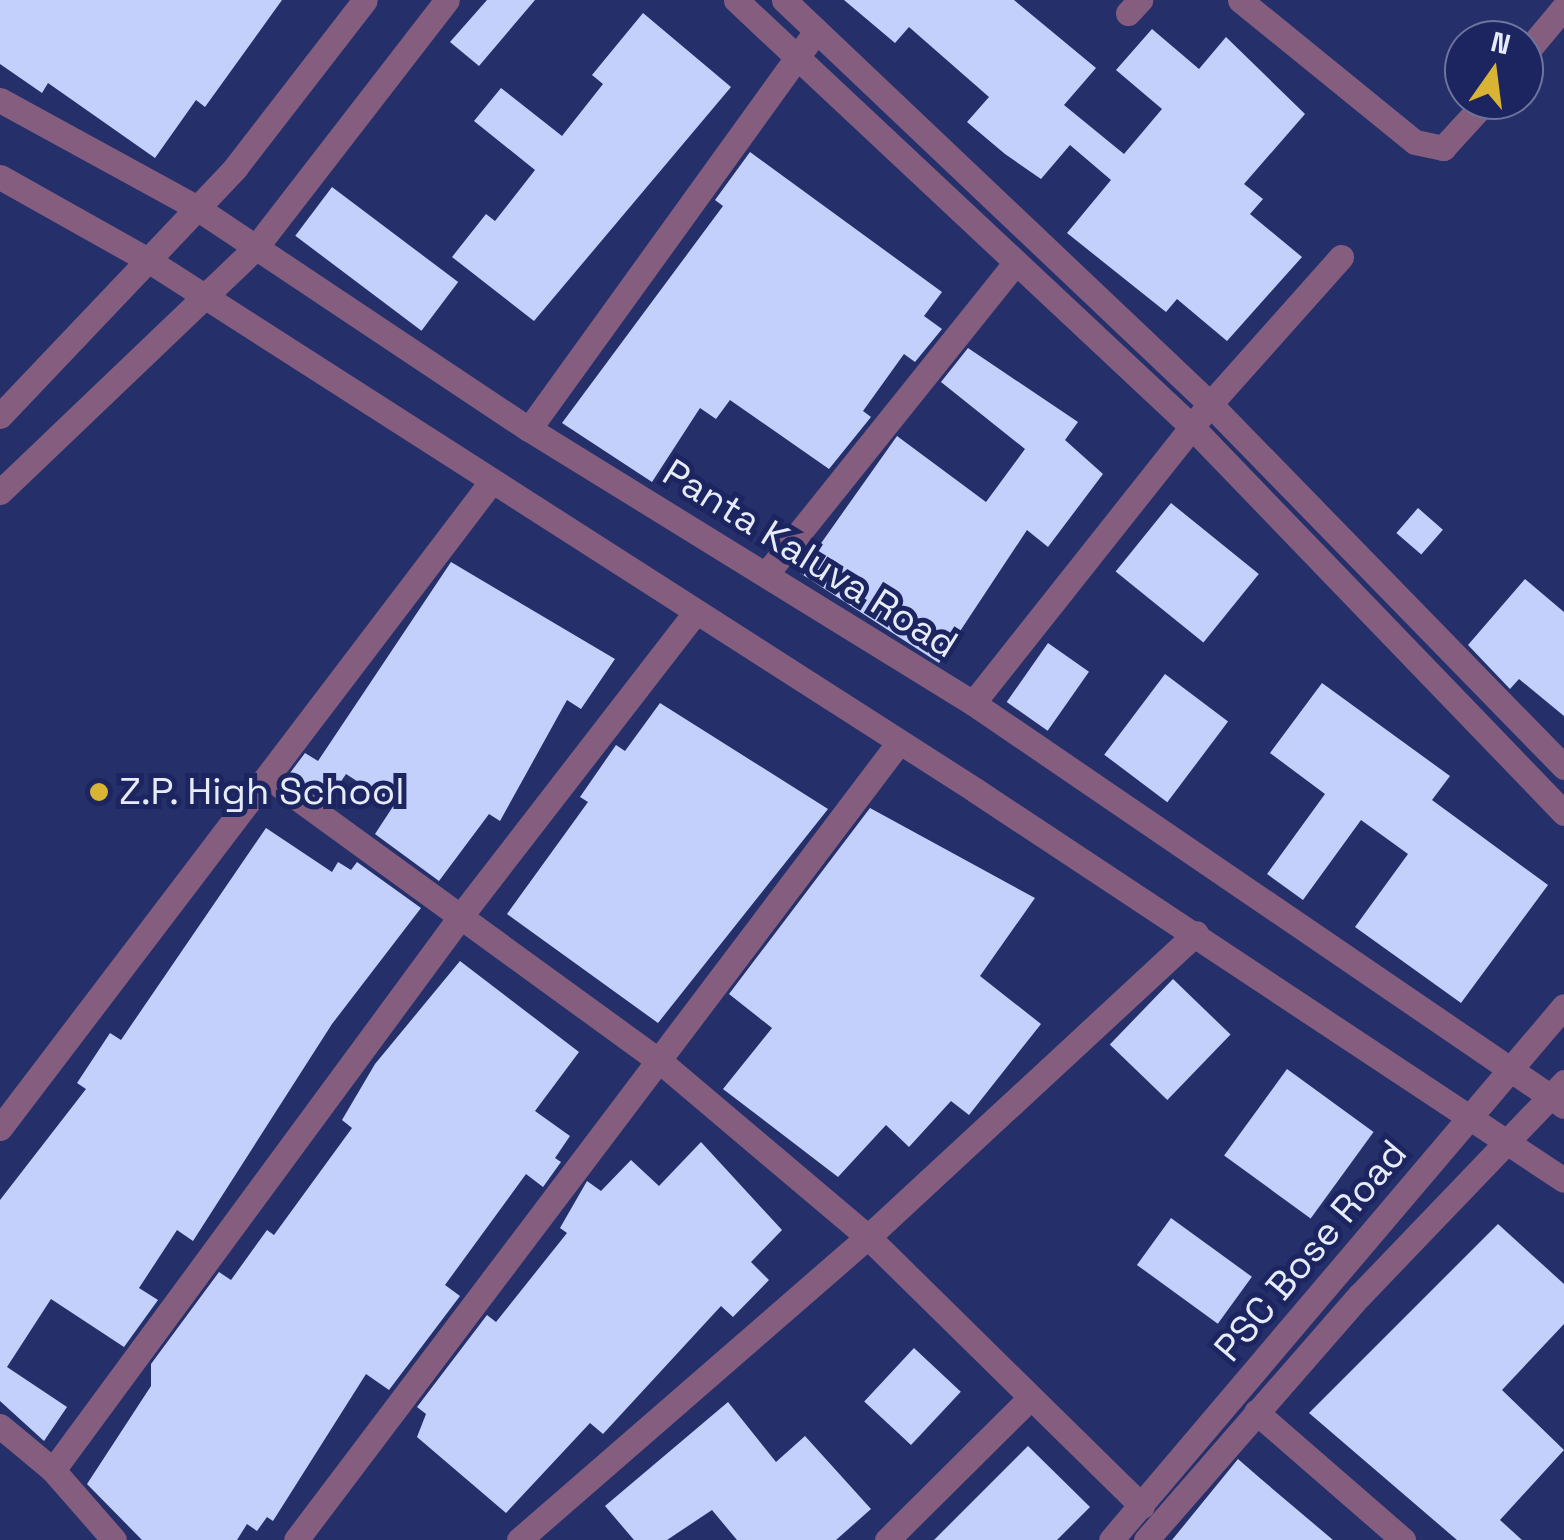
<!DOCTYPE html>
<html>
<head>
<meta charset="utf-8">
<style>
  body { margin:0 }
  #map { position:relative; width:1564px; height:1540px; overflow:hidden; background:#25306b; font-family:"Space Grotesk",sans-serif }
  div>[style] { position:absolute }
  .building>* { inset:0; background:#c3d0fc; transform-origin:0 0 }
  .minor>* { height:25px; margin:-12.5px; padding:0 12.5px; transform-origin:12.5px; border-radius:12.5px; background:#855e7f }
  .tertiary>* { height:25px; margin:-12.5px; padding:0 12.5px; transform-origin:12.5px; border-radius:12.5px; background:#855e7f }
  .dots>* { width:28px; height:28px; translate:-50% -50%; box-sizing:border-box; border:5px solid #1c255f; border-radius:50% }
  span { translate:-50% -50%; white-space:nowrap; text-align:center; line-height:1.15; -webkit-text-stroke:10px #1c255f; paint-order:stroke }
  .street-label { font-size:38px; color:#e6ebfa }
  .poi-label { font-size:38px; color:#e6ebfa }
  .left { translate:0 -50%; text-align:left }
  .north { position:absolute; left:1444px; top:20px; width:100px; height:100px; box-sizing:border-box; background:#1c255f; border:2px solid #6d749d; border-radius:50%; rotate:14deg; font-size:28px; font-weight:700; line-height:40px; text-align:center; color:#e6ebfa }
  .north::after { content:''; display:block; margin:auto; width:35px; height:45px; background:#d9b334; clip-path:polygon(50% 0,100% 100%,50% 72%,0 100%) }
</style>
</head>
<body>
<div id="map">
  <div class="building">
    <div style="clip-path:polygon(0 0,282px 0,205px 107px,196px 100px,155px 158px,48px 83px,42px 93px,0 64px)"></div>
    <div style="clip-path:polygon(487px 0,535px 0,479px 66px,450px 42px)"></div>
    <div style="clip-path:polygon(844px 0,1014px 0,1096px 68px,1064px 105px,1124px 154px,1162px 109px,1116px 70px,1152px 29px,1199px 69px,1226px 37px,1305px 114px,1244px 184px,1263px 199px,1250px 214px,1302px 257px,1227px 341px,1177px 299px,1166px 312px,1067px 233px,1111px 180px,1070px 145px,1041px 179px,1005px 154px,967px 122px,989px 97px,909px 27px,895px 43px)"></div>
    <div style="clip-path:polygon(643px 13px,731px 87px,534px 321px,452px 257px,486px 214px,495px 221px,535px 170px,474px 121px,501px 88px,562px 136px,603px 84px,592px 75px)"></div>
    <div style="clip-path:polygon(750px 152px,942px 292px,924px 316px,942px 329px,915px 362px,904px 354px,863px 411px,871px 417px,829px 469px,730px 400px,716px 419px,700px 408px,652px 482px,562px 423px,723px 206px,715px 200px)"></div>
    <div style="left:332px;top:187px;width:158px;height:61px;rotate:37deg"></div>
    <div style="clip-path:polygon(968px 348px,1078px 422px,1065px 440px,1103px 474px,1048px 547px,1027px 530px,939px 663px,800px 573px,897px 436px,986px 502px,1025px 449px,941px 382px)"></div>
    <div style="left:1171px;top:503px;width:113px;height:88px;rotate:39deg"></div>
    <div style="left:1418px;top:508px;width:33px;height:33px;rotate:41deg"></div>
    <div style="clip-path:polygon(451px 562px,615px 659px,581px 709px,567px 700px,500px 821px,489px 814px,439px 881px,375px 834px,394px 805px,346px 774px,328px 801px,290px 773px,305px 753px,318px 761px)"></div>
    <div style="clip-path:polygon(1525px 579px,1564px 612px,1564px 716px,1519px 679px,1510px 689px,1468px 645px)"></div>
    <div style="left:1048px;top:643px;width:50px;height:72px;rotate:35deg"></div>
    <div style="left:1165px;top:674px;width:79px;height:101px;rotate:37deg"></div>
    <div style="clip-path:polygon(1322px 683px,1450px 776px,1432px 800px,1548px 885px,1461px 1003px,1355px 927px,1408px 854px,1361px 820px,1303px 900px,1267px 874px,1325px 794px,1270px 753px)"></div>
    <div style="clip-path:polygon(660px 703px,828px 809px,658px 1023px,507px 914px,588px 802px,580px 797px,616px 745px,625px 751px)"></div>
    <div style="clip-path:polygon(870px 808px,1035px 898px,980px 976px,1041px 1024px,969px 1115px,951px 1101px,909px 1147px,886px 1125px,838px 1177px,723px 1089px,772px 1028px,729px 994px)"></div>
    <div style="clip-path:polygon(266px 828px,332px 872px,338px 862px,351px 870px,357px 862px,421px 908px,332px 1024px,193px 1241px,177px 1230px,139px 1288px,158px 1300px,124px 1347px,51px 1299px,7px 1367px,67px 1407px,44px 1441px,0 1401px,0 1200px,86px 1089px,77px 1083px,110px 1033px,121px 1040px)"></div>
    <div style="clip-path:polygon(460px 961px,579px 1052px,535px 1111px,570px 1136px,555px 1158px,561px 1162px,543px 1187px,526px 1174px,445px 1285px,460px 1296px,389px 1390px,366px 1374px,273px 1521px,267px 1517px,257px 1531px,247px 1524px,237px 1540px,142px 1540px,87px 1484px,151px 1386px,151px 1364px,219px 1272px,231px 1280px,267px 1230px,274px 1235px,352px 1128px,342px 1120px,375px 1064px)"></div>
    <div style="left:1173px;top:979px;width:80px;height:91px;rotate:44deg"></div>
    <div style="left:1287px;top:1069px;width:107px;height:107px;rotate:36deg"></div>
    <div style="clip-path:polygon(701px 1142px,782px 1230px,751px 1262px,769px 1280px,733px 1317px,721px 1306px,603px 1434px,590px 1423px,506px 1513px,417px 1437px,426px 1414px,417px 1407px,487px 1315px,496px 1322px,567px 1233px,560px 1228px,587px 1181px,601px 1191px,631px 1160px,659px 1186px)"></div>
    <div style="left:1171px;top:1218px;width:100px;height:58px;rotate:36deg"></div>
    <div style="clip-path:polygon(1498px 1224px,1564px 1284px,1564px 1324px,1502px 1390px,1564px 1450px,1500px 1520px,1522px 1540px,1457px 1540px,1309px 1413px)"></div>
    <div style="left:914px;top:1348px;width:64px;height:73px;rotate:43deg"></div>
    <div style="clip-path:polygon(728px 1402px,776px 1462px,805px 1436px,871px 1509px,836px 1540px,737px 1540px,712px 1510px,667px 1540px,634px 1540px,605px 1506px)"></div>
    <div style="clip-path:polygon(1028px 1446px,1090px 1507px,1057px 1540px,934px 1540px)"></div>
    <div style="clip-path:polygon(1238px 1459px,1261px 1479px,1333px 1540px,1172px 1540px)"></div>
  </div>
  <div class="minor">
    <div style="left:1240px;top:0;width:225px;rotate:39.1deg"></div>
    <div style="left:1415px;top:142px;width:29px;rotate:12deg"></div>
    <div style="left:1443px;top:148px;width:65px;rotate:-47.5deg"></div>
    <div style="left:1128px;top:13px;width:18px;rotate:-47deg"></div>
    <div style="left:1524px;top:55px;width:62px;rotate:-50.2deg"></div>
    <div style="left:529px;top:429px;width:491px;rotate:-54.2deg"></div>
    <div style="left:767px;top:573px;width:398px;rotate:-51.3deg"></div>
    <div style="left:973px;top:703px;width:382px;rotate:-51.6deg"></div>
    <div style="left:1210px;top:404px;width:197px;rotate:-48.3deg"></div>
    <div style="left:271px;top:779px;width:483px;rotate:36deg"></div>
    <div style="left:662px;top:1063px;width:270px;rotate:40.2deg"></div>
    <div style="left:868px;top:1237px;width:384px;rotate:44.5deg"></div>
    <div style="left:0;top:1128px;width:811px;rotate:-52.76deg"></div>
    <div style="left:1256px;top:1412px;width:195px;rotate:41deg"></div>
    <div style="left:0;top:1426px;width:69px;rotate:39.7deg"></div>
    <div style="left:114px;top:1540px;width:93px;rotate:-131.1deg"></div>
    <div style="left:53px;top:1470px;width:692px;rotate:-53.64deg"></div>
    <div style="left:463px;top:913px;width:381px;rotate:-52.3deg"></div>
    <div style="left:296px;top:1540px;width:1000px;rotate:-52.92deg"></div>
    <div style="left:519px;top:1540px;width:462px;rotate:-41deg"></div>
    <div style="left:868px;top:1237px;width:447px;rotate:-42.8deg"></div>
    <div style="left:887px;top:1540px;width:200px;rotate:-44.8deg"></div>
  </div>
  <div class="tertiary">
    <div style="left:736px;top:0;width:625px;rotate:43.12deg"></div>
    <div style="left:1192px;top:427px;width:536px;rotate:46.06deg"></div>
    <div style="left:784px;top:0;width:587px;rotate:43.48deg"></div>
    <div style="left:1210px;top:404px;width:507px;rotate:45.72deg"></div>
    <div style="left:0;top:100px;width:225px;rotate:28.7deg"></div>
    <div style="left:197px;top:208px;width:399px;rotate:33.7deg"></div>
    <div style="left:529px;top:429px;width:522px;rotate:31.68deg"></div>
    <div style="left:973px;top:703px;width:715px;rotate:34.29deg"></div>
    <div style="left:0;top:177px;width:170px;rotate:29.3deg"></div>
    <div style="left:148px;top:260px;width:982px;rotate:32.65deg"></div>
    <div style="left:975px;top:790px;width:706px;rotate:33.51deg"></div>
    <div style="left:0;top:416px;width:342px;rotate:-46.5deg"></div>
    <div style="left:235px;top:168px;width:212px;rotate:-52.3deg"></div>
    <div style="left:0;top:492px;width:354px;rotate:-43.7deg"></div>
    <div style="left:256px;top:247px;width:312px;rotate:-52.3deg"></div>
    <div style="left:1111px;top:1540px;width:700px;rotate:-49.69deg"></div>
    <div style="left:1146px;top:1540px;width:325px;rotate:-48.9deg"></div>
    <div style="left:1360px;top:1295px;width:295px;rotate:-46.2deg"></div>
  </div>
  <div class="dots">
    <div style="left:99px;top:792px;background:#d9b334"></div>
  </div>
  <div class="street-label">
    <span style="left:810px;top:559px;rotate:32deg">Panta Kaluva Road</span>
    <span style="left:1311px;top:1251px;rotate:-50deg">PSC Bose Road</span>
  </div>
  <div class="poi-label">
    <span class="left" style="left:119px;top:792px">Z.P. High School</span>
  </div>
  <div class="north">N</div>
</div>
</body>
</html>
